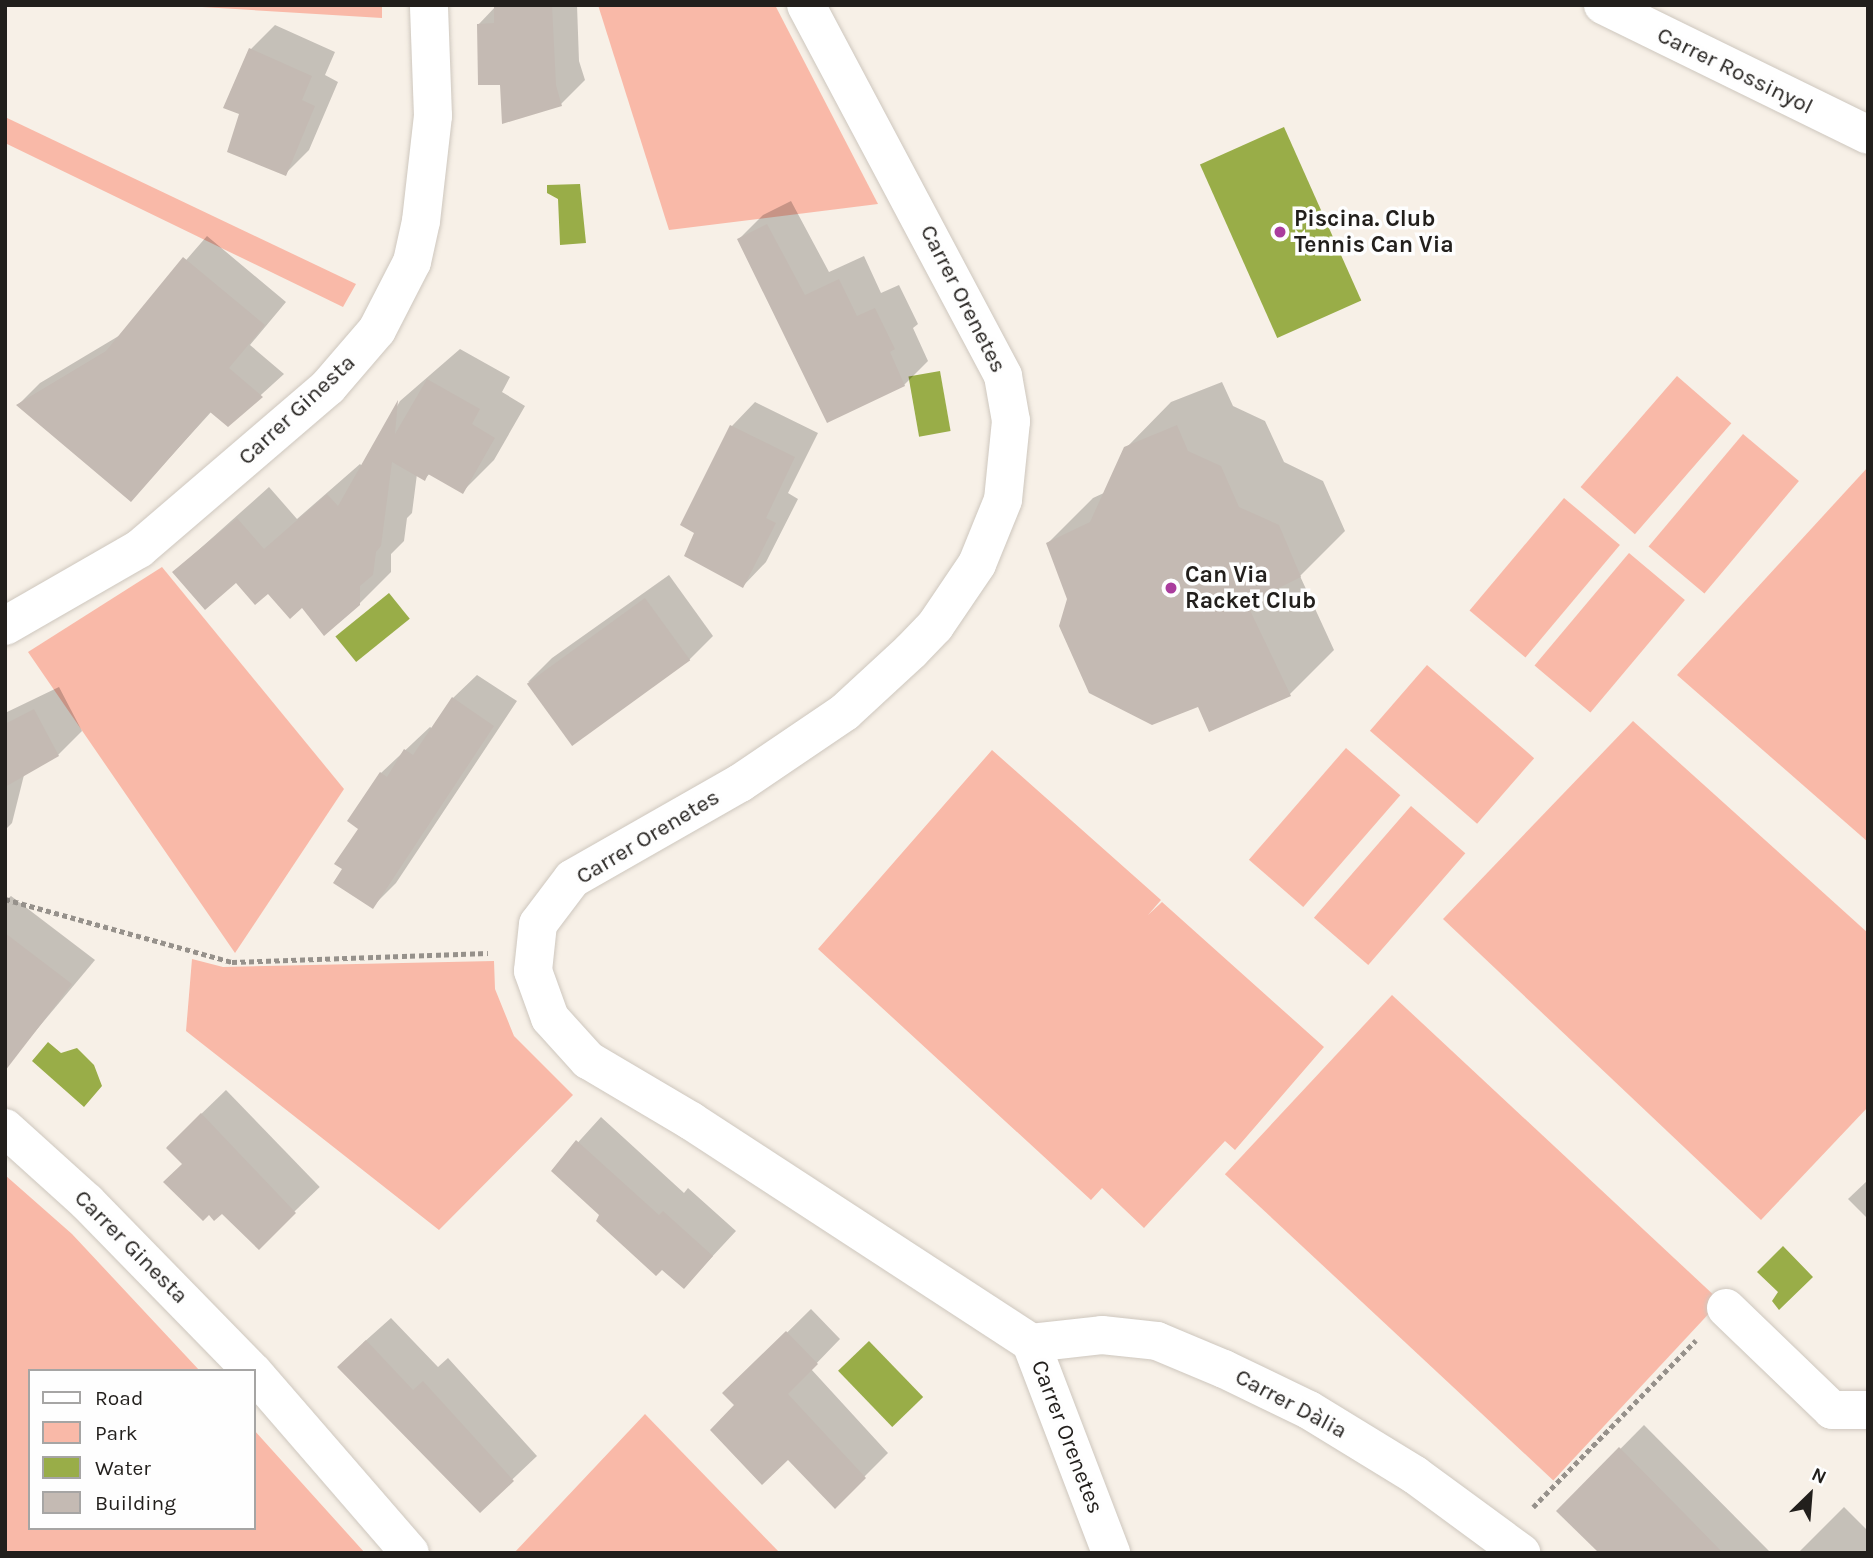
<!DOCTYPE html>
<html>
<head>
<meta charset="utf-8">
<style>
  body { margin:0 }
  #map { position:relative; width:1873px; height:1558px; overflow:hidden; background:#f7f0e7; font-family:Karla,sans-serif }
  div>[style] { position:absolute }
  .green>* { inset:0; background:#f9b9a8; transform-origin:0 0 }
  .water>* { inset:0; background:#99ad48; transform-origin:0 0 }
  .shadow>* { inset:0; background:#0003; transform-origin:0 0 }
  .building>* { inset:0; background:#c4bab3; transform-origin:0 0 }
  .path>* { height:4.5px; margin-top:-2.25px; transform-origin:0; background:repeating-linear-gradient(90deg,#96918b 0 5px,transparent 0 8.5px) }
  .roads { filter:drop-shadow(0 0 2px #cec7be) drop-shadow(0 0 2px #cec7be) }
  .pedestrian>* { height:38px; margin:-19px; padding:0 19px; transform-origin:19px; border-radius:19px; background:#fff }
  .minor>* { height:38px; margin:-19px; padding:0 19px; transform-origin:19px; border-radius:19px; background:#fff }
  .dots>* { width:19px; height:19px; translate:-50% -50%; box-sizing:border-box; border:4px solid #fefefe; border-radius:50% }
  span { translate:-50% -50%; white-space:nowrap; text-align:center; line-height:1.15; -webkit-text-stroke:7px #fefefe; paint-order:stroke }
  .street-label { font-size:23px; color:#221f1c }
  .poi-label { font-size:23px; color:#221f1c; font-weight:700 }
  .left { translate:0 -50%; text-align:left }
  .frame { position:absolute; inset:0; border:7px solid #221f1c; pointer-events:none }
  .legend { position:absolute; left:28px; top:1369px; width:228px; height:161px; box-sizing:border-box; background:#fefefe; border:2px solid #a6a5a4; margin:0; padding:9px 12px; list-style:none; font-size:21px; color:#221f1c }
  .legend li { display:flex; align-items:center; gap:14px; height:35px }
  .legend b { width:35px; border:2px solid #a6a5a4 }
  .north { position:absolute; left:1775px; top:1460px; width:70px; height:70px; -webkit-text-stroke:5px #fefefe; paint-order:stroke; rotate:25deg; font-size:19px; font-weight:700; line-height:28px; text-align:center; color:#221f1c }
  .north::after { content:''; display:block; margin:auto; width:24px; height:32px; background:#221f1c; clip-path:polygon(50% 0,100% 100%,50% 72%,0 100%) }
</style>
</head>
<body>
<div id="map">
  <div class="green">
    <div style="clip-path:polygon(169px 5px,382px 5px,382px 18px)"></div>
    <div style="clip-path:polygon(598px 5px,775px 5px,878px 204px,669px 230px)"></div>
    <div style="clip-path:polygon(5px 117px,356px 284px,343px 307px,5px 143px)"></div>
    <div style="left:1677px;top:376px;width:72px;height:147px;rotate:41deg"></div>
    <div style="left:1743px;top:434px;width:73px;height:147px;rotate:40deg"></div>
    <div style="clip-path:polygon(1868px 467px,1868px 842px,1677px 675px)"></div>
    <div style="left:1564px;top:498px;width:73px;height:147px;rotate:40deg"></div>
    <div style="left:1629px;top:553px;width:73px;height:147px;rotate:40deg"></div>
    <div style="clip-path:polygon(162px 567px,344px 789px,235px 953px,28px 652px)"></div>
    <div style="left:1427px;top:665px;width:142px;height:87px;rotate:41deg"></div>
    <div style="clip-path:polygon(1633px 721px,1868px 933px,1868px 1107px,1761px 1220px,1443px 919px)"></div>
    <div style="left:1346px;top:748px;width:72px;height:148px;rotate:41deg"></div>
    <div style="clip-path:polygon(992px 750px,1161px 900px,1148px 915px,1162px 902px,1324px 1047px,1235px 1150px,1225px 1141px,1144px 1228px,1102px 1188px,1091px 1200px,818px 949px)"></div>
    <div style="left:1411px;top:806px;width:72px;height:148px;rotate:41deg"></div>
    <div style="clip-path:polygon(192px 959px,223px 967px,494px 961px,495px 989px,514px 1036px,573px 1095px,439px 1230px,186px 1031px)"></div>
    <div style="left:1392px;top:995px;width:449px;height:245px;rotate:43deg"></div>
    <div style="clip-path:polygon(5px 1175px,72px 1234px,200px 1371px,30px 1371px,30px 1528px,254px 1528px,254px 1430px,365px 1553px,5px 1553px)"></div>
    <div style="clip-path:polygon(645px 1414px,780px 1553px,514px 1553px)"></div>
  </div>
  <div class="water">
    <div style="left:1284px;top:127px;width:190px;height:92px;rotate:66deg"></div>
    <div style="clip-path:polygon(580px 184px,586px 243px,560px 245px,558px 199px,547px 193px,547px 185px)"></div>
    <div style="left:940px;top:371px;width:61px;height:32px;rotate:80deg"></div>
    <div style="left:389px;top:593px;width:33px;height:69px;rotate:51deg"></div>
    <div style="clip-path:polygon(48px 1042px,61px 1053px,77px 1048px,94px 1065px,102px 1086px,84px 1107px,32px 1061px)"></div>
    <div style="clip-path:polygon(1783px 1246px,1813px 1277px,1779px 1310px,1772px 1301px,1778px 1292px,1757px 1272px)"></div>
    <div style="left:869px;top:1341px;width:78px;height:43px;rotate:46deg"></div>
  </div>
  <div class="shadow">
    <div style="clip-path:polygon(577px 5px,579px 61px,585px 80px,561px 104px,502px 83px,478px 25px,497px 5px)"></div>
    <div style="clip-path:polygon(275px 25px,335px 52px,325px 75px,338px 82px,309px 150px,285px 174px,241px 113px,251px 49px)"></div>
    <div style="clip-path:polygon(791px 201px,829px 272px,864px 256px,881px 293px,899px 285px,918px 324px,913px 328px,928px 361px,904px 385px,739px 239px,763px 215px)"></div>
    <div style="clip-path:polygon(207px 236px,286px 302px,250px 345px,284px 374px,228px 425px,212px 411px,131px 500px,18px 405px,40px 383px,122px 334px)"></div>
    <div style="clip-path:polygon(460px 349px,510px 377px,502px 392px,525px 406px,494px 460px,462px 492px,430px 473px,425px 479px,417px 474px,412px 513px,407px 518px,404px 541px,391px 554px,391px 572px,359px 604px,302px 606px,236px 580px,174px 572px,269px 487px,297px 519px,360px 464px,363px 467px,400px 401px)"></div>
    <div style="clip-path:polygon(1222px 382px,1233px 406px,1265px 421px,1284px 462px,1323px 481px,1345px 531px,1300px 576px,1334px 650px,1290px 694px,1199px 705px,1069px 599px,1048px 543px,1093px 498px,1106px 492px,1126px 448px,1171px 402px)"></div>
    <div style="clip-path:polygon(755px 402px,818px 433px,788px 493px,798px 499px,766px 562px,743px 586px,696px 533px,732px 426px)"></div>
    <div style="clip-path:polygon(669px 575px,713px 636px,689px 660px,528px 682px,552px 658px)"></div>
    <div style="clip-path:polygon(477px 675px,517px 701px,396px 883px,372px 907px,344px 869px,381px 773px,430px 727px,433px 729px,453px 698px)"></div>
    <div style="clip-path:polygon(59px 687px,82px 731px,58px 755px,24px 775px,12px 823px,5px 830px,5px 713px)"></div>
    <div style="clip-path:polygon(11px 896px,95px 960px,23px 1046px,5px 1033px,5px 901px)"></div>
    <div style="left:226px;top:1090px;width:135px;height:82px;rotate:46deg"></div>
    <div style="clip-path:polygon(601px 1117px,684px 1193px,688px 1188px,736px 1231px,684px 1287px,553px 1170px)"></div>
    <div style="clip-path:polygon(1868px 1180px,1868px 1219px,1848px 1199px)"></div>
    <div style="clip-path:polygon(811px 1309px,840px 1339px,811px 1369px,888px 1453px,835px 1506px,737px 1405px,749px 1370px)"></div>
    <div style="clip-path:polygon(391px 1318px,438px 1367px,448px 1358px,537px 1456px,480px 1510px,363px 1343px)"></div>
    <div style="clip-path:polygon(1644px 1425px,1771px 1553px,1601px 1553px,1559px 1511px)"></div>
    <div style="clip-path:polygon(1844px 1507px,1868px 1531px,1868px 1553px,1798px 1553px)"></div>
  </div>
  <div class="building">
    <div style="clip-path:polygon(494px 5px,552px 5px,556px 85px,562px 106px,502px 124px,500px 85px,478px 85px,477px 24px,494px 23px)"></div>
    <div style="clip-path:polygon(249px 48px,312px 76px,302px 100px,315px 106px,286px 176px,227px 152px,239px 114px,223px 108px)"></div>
    <div style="clip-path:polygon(767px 224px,805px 295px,839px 279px,857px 316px,875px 308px,895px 349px,890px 352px,905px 386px,827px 423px,737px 239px)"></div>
    <div style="clip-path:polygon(183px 257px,265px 325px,229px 368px,263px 397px,228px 427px,210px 412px,131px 502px,16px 405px,106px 351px)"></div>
    <div style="clip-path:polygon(427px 379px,480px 409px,472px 424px,495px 438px,463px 494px,428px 474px,425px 481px,392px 462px,381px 546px,376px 552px,373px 575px,360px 586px,360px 605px,324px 636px,302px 608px,290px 619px,268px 594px,255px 605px,236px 583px,205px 610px,172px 572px,237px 518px,264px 549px,327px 494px,338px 506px,398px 400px,395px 434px)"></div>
    <div style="clip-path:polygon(730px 425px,795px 457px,766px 518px,776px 523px,743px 588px,684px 556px,694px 533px,680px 525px)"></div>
    <div style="clip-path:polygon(1177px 425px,1188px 451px,1221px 466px,1239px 507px,1279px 525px,1301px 577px,1247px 604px,1291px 696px,1209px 732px,1198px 707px,1152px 725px,1089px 693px,1059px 626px,1067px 599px,1046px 543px,1090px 522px,1124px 447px)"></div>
    <div style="left:645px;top:598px;width:77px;height:146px;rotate:54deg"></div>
    <div style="clip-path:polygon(452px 697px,494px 726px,373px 909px,333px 883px,342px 869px,334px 864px,358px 829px,347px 821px,380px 772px,387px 777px,404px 749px,413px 755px)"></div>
    <div style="clip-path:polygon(34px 709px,59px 756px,5px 787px,5px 724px)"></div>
    <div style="clip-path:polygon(5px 933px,72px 984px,5px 1071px)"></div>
    <div style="clip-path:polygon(201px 1113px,296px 1213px,259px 1250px,222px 1214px,214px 1221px,209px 1215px,203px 1221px,163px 1182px,182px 1164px,166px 1148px)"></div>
    <div style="clip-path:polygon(576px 1140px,659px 1215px,663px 1211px,713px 1256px,684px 1289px,662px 1270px,656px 1276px,596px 1221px,599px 1215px,551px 1171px)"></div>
    <div style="clip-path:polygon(786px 1331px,818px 1364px,788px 1394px,866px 1478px,835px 1509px,788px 1460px,762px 1485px,710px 1430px,734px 1405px,722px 1393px)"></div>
    <div style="clip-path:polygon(366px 1340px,413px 1390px,423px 1381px,514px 1481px,480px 1513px,337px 1367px)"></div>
    <div style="clip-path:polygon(1619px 1447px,1689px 1518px,1723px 1553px,1599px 1553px,1556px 1511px)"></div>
  </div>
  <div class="path">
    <div style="left:5px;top:899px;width:236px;rotate:15.5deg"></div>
    <div style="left:232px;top:962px;width:256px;rotate:-2deg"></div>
    <div style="left:1533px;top:1507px;width:233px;rotate:-45.7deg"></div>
  </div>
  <div class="roads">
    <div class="pedestrian">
      <div style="left:1726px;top:1308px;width:147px;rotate:43.9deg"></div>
      <div style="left:1832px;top:1410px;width:36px"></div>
    </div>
    <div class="minor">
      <div style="left:806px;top:5px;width:420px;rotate:62deg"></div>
      <div style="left:1003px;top:376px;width:46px;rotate:79.9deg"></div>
      <div style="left:1011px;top:421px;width:79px;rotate:95.8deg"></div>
      <div style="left:1003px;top:500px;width:69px;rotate:112.1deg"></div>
      <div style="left:977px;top:564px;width:75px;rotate:124.1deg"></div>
      <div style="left:935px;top:626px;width:35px;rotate:134deg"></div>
      <div style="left:911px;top:651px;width:90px;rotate:137.3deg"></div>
      <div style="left:845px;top:712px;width:127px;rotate:145.9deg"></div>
      <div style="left:740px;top:783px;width:193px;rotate:150.3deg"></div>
      <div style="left:572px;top:879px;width:56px;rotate:127.1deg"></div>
      <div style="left:538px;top:924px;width:47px;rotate:96.1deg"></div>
      <div style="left:533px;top:971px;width:50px;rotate:70.1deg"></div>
      <div style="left:550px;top:1018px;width:57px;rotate:47.9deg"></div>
      <div style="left:588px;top:1060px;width:120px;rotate:30.6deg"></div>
      <div style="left:691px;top:1121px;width:406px;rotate:33.1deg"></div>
      <div style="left:1031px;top:1343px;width:225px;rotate:69.1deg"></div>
      <div style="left:1603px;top:5px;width:295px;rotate:26.1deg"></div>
      <div style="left:5px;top:626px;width:155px;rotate:-29.9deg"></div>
      <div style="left:139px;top:549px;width:249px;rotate:-40.6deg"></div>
      <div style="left:328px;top:387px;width:75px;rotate:-49.3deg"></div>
      <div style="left:377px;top:330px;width:76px;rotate:-62.8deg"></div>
      <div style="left:412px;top:262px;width:42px;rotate:-77.6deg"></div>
      <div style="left:421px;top:221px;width:106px;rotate:-83.5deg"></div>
      <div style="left:433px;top:116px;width:111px;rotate:-92.1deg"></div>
      <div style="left:5px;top:1128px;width:110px;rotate:42.1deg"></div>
      <div style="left:87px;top:1202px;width:236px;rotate:45.7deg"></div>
      <div style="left:1031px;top:1343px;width:71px;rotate:-6.4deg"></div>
      <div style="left:1102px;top:1335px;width:55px;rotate:6.2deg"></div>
      <div style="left:1157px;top:1341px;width:73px;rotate:22.7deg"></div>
      <div style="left:1224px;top:1369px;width:94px;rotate:25.8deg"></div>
      <div style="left:1309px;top:1410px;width:124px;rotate:31.5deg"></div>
      <div style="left:1415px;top:1475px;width:132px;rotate:36.3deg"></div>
      <div style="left:254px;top:1373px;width:238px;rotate:49.1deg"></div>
    </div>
  </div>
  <div class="dots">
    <div style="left:1280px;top:232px;background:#aa3d9d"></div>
    <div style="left:1171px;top:588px;background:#aa3d9d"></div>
  </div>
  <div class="street-label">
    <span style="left:1735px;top:71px;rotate:26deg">Carrer Rossinyol</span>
    <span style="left:963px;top:299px;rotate:63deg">Carrer Orenetes</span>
    <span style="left:297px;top:410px;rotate:-43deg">Carrer Ginesta</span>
    <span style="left:648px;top:837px;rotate:-31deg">Carrer Orenetes</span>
    <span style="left:131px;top:1247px;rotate:45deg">Carrer Ginesta</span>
    <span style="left:1291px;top:1404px;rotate:28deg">Carrer Dàlia</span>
    <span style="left:1067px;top:1437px;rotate:69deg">Carrer Orenetes</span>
  </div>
  <div class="poi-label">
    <span class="left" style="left:1294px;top:232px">Piscina. Club<br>Tennis Can Via</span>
    <span class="left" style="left:1185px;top:588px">Can Via<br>Racket Club</span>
  </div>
  <div class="frame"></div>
  <ul class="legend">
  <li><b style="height:9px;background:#fff"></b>Road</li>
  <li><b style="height:19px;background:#f9b9a8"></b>Park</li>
  <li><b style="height:19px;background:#99ad48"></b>Water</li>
  <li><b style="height:19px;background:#c4bab3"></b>Building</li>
  </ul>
  <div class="north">N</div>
</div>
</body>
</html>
